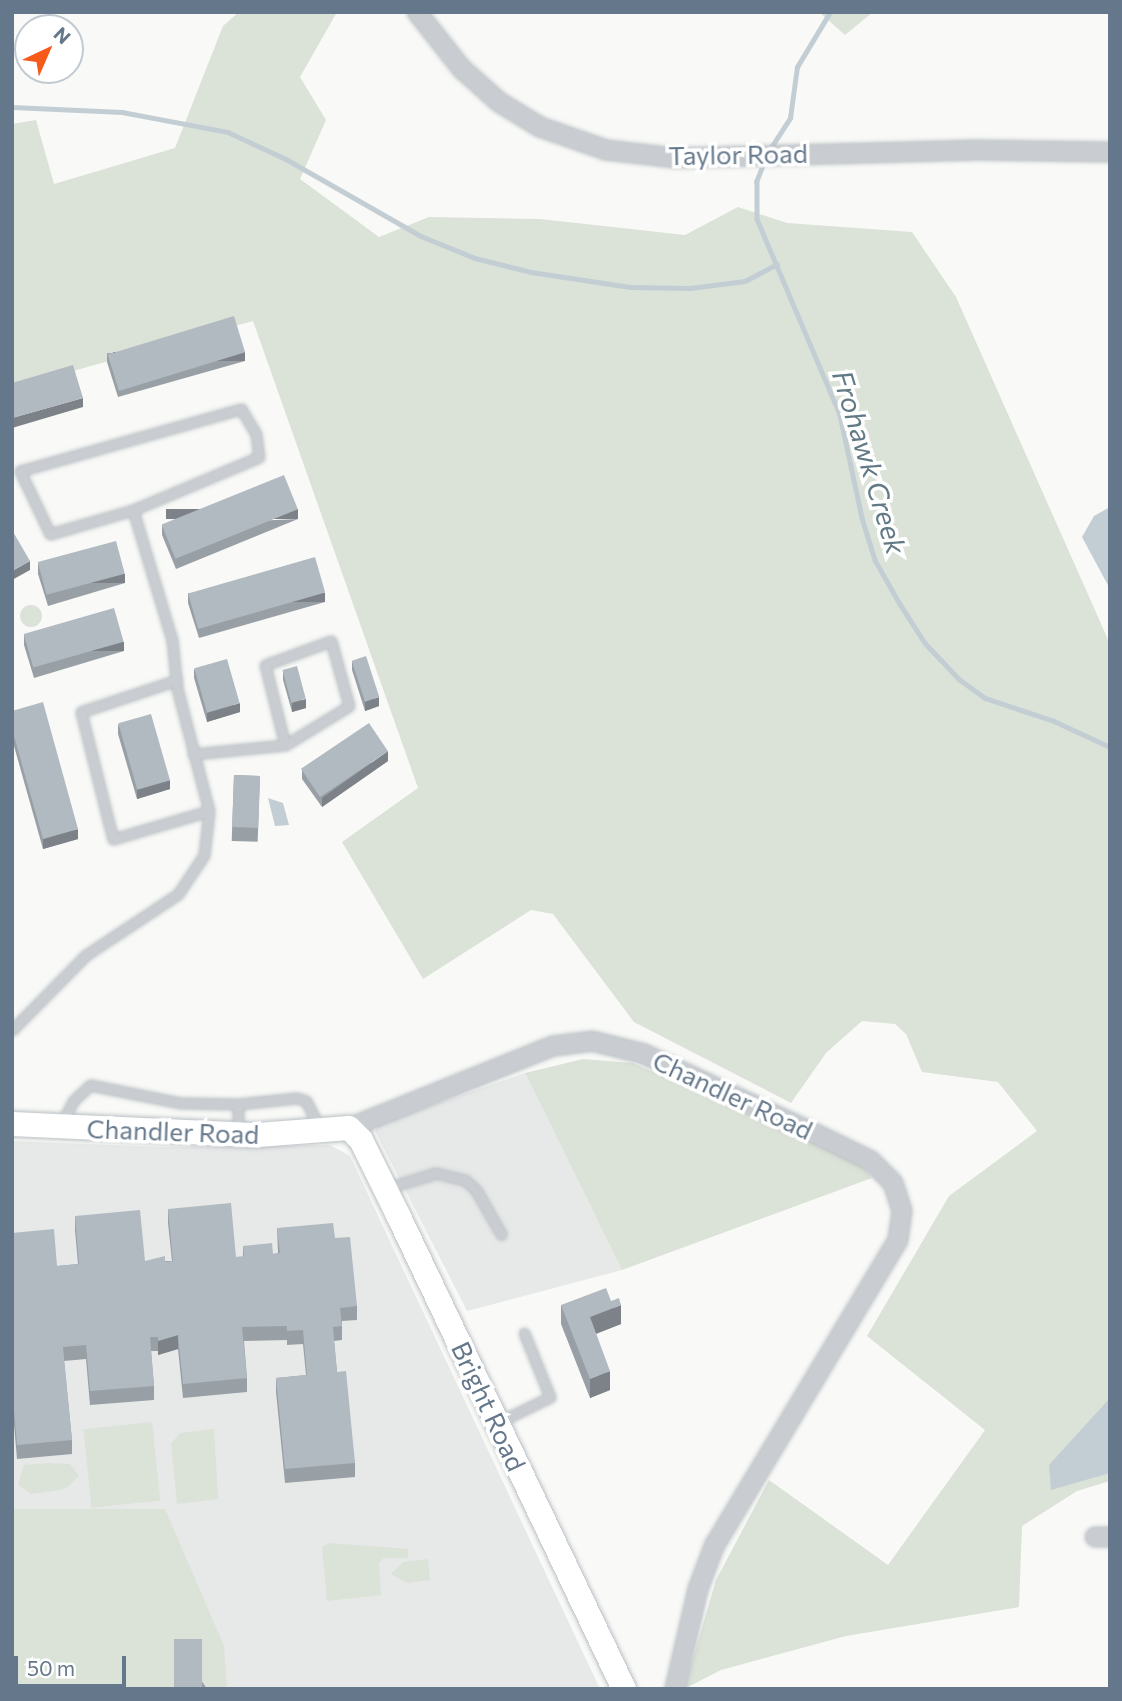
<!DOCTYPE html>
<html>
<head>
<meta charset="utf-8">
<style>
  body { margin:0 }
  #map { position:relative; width:1122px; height:1701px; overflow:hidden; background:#f9faf7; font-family:Commissioner,sans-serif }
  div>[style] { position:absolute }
  .built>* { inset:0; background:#e7e9e8 }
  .green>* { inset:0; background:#dbe2d7; transform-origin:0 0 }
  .round { border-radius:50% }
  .water>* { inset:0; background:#c3ced4 }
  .stream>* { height:4.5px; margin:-2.25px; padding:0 2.25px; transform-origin:2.25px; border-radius:2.25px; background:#c3ced4 }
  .roads { filter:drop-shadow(0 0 2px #bbc0c5) drop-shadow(0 0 2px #bbc0c5) }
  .lane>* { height:9px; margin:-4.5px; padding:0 4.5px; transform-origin:4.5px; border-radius:4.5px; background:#c9cdd1 }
  .street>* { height:18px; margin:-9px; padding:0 9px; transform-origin:9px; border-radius:9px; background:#c9cdd1 }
  .secondary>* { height:24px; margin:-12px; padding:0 12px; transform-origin:12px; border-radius:12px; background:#fff }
  .wall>* { inset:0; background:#98a0a6; transform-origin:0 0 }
  .shaded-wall>* { inset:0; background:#7c8287; transform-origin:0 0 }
  .building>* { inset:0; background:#b1bac1; transform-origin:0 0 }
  span { translate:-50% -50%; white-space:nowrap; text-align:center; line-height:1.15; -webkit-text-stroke:7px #fff; paint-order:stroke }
  .street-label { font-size:26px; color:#65788b }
  .water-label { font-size:28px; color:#617a86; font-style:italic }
  .frame { position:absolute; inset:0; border:14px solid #65788b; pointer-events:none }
  .north { position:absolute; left:14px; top:14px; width:70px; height:70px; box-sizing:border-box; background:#fff; border:2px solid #c1c9d1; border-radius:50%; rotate:44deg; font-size:19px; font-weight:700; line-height:28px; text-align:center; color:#65788b }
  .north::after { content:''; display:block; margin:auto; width:24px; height:32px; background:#f55a1b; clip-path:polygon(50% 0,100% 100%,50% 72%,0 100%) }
  .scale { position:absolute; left:14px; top:1656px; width:112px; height:32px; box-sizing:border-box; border:4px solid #65788b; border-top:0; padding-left:9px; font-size:21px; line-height:24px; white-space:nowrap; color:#65788b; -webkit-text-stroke:5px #fff; paint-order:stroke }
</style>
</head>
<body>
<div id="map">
  <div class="built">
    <div style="clip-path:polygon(525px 1073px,622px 1270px,467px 1311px,375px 1131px,378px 1124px)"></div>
    <div style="clip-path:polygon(12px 1141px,163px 1147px,330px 1145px,350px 1156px,600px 1689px,12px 1689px)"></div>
  </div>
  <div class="green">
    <div style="clip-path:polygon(239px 12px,337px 12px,300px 77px,326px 120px,300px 179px,379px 237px,429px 217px,540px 219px,685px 235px,738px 207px,787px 223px,912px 232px,956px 297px,1110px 644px,1110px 1481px,1077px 1491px,1022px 1526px,1019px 1607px,846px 1636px,721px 1670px,684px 1689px,716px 1580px,769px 1480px,888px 1565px,985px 1430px,867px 1336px,949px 1196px,1037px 1131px,998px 1082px,922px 1072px,906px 1034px,895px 1024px,862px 1021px,826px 1053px,791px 1103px,634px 1022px,553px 914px,531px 910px,423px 979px,342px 842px,418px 788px,253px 321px,12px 388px,12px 124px,36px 120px,54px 184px,175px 148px,223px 26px)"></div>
    <div style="clip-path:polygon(819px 12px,873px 12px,845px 35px)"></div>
    <div class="round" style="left:20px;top:605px;width:22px;height:22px"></div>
    <div style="clip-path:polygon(583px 1059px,633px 1063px,859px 1162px,872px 1178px,622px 1270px,525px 1073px)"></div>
    <div style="left:152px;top:1422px;width:79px;height:69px;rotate:84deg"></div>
    <div style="clip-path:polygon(214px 1429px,218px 1499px,177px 1504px,171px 1444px,180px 1433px)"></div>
    <div style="clip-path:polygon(50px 1463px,70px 1464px,79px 1476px,66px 1488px,53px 1491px,31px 1494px,18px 1485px,24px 1465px)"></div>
    <div style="clip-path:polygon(12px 1509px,165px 1509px,224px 1646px,227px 1689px,12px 1689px)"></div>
    <div style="clip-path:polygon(329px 1543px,408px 1549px,408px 1558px,384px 1558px,379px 1563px,381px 1595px,327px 1601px,322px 1547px)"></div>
    <div style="clip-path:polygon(428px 1559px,430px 1580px,408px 1583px,391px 1574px,403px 1562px)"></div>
  </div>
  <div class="water">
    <div style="clip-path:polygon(1110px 507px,1110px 589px,1082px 537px,1094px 516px)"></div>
    <div style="clip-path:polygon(268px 798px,283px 803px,289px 825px,275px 826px)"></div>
    <div style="clip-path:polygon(1110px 1398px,1110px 1473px,1051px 1490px,1049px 1465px)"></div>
  </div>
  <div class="stream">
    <div style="left:12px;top:107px;width:110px;rotate:2.6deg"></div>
    <div style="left:122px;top:112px;width:108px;rotate:10.7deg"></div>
    <div style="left:228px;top:132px;width:64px;rotate:25deg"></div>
    <div style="left:286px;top:159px;width:155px;rotate:29.7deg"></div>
    <div style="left:421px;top:236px;width:58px;rotate:22.2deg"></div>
    <div style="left:475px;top:258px;width:58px;rotate:14deg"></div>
    <div style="left:531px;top:272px;width:100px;rotate:8.6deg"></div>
    <div style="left:630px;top:287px;width:60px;rotate:1deg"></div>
    <div style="left:690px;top:288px;width:55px;rotate:-7.3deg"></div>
    <div style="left:745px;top:281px;width:36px;rotate:-28deg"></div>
    <div style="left:770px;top:149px;width:37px;rotate:-57deg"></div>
    <div style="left:790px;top:118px;width:51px;rotate:-82.2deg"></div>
    <div style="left:797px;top:67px;width:64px;rotate:-59deg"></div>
    <div style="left:765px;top:161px;width:22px;rotate:112deg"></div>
    <div style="left:757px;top:181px;width:38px;rotate:90deg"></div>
    <div style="left:757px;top:219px;width:213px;rotate:67deg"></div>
    <div style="left:840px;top:415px;width:105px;rotate:77.9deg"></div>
    <div style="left:862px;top:518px;width:44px;rotate:72.8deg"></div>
    <div style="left:875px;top:560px;width:51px;rotate:60.4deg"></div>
    <div style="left:900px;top:604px;width:46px;rotate:57.3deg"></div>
    <div style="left:925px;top:643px;width:50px;rotate:46.6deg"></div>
    <div style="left:959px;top:679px;width:32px;rotate:36deg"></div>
    <div style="left:985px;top:698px;width:73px;rotate:18.4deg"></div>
    <div style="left:1054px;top:721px;width:62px;rotate:24.9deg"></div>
  </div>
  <div class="roads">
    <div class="lane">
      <div style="left:241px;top:409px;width:29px;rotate:59deg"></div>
      <div style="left:256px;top:434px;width:23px;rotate:83deg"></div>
      <div style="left:259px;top:457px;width:137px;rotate:157.2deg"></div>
      <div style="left:133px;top:510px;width:86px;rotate:163.9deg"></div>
      <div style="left:50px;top:534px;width:70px;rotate:-115.5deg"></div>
      <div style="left:20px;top:471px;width:230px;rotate:-15.7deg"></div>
      <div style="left:177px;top:680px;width:101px;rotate:161.6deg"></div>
      <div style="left:81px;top:712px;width:131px;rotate:75.9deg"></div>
      <div style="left:113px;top:839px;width:100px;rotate:-16.3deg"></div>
      <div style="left:193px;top:754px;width:92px;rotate:-5.6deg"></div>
      <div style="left:285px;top:745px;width:82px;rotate:-104deg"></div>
      <div style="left:265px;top:665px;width:70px;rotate:-20deg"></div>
      <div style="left:331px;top:641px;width:67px;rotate:74.5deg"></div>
      <div style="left:349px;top:706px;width:75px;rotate:148.6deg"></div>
      <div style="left:12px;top:1030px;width:105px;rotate:-45.4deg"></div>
      <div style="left:86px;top:955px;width:110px;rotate:-33.5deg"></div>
      <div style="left:178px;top:894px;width:47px;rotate:-56.3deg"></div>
      <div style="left:204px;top:855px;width:44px;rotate:-83.5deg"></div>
      <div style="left:209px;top:811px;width:127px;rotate:-104.6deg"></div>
      <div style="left:177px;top:688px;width:48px;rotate:-95.9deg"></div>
      <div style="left:172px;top:640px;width:136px;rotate:-106.7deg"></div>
      <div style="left:61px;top:1124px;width:26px;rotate:-62deg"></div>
      <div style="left:73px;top:1101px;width:23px;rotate:-43deg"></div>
      <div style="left:90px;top:1085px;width:93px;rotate:11.2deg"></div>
      <div style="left:181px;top:1103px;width:57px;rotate:1deg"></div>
      <div style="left:238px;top:1104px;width:59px;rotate:-5.8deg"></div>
      <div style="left:297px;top:1098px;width:9px;rotate:18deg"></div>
      <div style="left:306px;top:1101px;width:29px;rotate:63deg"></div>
      <div style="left:238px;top:1132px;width:28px;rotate:-90deg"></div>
      <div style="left:387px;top:1188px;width:51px;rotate:-17deg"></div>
      <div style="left:436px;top:1173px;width:30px;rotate:14deg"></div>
      <div style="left:465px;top:1180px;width:15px;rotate:42deg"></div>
      <div style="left:476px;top:1190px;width:51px;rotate:60.4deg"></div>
      <div style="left:499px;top:1422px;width:57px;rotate:-26.1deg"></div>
      <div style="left:550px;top:1397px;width:69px;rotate:-112.1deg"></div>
      <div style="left:12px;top:1688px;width:1px;rotate:90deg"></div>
    </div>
    <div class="street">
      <div style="left:417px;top:12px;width:71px;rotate:51.8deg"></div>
      <div style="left:461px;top:68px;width:51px;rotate:41.8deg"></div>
      <div style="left:499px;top:102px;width:48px;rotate:31.4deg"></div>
      <div style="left:540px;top:127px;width:70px;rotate:19.2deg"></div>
      <div style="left:606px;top:150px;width:69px;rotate:6.6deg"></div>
      <div style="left:675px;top:158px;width:296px;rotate:-1.5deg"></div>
      <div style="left:971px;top:150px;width:139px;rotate:0.8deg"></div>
      <div style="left:349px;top:1128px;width:220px;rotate:-21.9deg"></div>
      <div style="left:553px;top:1046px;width:39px;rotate:-7deg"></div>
      <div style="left:592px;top:1041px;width:54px;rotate:14deg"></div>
      <div style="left:644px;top:1054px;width:192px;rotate:25deg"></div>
      <div style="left:818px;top:1135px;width:59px;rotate:26.1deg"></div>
      <div style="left:871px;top:1161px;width:31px;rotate:45deg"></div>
      <div style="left:893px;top:1183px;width:29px;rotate:72deg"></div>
      <div style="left:902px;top:1211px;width:29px;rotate:98deg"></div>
      <div style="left:898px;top:1240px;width:355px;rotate:121deg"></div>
      <div style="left:715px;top:1544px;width:48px;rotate:110.7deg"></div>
      <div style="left:698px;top:1589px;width:103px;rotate:103deg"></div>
      <div style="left:1095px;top:1537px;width:15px"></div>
    </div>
    <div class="secondary">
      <div style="left:12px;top:1124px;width:246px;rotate:2.6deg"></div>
      <div style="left:258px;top:1135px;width:91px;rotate:-4.4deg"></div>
      <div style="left:349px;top:1128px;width:17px;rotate:45deg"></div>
      <div style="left:361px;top:1140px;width:84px;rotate:63.7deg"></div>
      <div style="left:398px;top:1215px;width:525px;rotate:64.51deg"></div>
    </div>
  </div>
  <div class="wall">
    <div style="clip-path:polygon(107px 353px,245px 361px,118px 397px,107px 362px)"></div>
    <div style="clip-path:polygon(298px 519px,176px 569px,162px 535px,162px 525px)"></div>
    <div style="clip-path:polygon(38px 564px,125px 583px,48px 606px,38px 574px)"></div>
    <div style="clip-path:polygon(188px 593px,325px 602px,199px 638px,188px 603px)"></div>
    <div style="clip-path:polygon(24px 635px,124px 651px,34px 678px,24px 645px)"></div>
    <div style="clip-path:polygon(352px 661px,379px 706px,365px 711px,352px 670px)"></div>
    <div style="clip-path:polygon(194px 669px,240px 712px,207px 722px,194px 678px)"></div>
    <div style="clip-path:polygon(283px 670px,306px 708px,292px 712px,283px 680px)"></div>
    <div style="clip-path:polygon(12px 711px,78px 839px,43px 849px,12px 739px)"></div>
    <div style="clip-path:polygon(118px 724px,170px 789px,137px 799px,118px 734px)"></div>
    <div style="clip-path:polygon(388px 761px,322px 807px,302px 779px,302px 770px)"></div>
    <div style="left:234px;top:775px;width:26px;height:66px;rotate:2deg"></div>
    <div style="clip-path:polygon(168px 1209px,236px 1257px,243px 1257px,243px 1246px,273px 1254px,278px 1253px,277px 1228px,335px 1238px,357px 1306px,357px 1320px,342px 1321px,342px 1340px,334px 1341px,337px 1372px,355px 1463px,355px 1477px,285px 1483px,276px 1392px,276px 1378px,306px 1375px,303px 1344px,287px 1345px,287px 1340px,244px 1341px,247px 1378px,247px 1392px,183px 1398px,178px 1349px,158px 1355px,158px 1351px,151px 1351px,154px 1386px,154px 1400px,90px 1405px,86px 1359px,64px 1361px,72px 1440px,72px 1454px,17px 1459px,12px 1401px,12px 1233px,57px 1266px,78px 1264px,75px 1230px,75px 1216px,145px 1261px,172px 1261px,168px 1223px)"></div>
    <div style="clip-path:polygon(611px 1301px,621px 1324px,596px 1334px,610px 1390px,590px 1398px,561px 1324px,561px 1305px)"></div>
    <div style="clip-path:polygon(174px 1639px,207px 1689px,177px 1689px)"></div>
  </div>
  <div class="shaded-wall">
    <div style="left:245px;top:352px;width:9px;height:132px;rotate:90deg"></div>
    <div style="clip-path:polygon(83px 398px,83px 407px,12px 428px,12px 418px)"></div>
    <div style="left:298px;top:509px;width:10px;height:132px;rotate:90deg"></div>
    <div style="clip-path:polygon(30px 561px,30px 570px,12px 580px,12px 571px)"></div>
    <div style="left:125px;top:574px;width:9px;height:80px;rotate:90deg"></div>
    <div style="left:325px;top:593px;width:9px;height:131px;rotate:90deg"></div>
    <div style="left:124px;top:642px;width:9px;height:94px;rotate:90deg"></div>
    <div style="clip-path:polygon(379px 697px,379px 706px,365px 711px,365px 702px)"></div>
    <div style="clip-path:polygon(306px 699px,306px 708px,292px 712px,292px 703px)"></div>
    <div style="clip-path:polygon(240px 703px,240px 712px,207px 722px,207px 713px)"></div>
    <div style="clip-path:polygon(388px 751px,388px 761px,322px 807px,322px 798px)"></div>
    <div style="clip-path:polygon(170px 780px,170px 789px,137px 799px,137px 789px)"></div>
    <div style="clip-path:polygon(78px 829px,78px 839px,43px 849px,43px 839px)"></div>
    <div style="clip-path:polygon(621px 1305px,621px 1324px,590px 1336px,590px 1317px)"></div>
    <div style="clip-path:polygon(178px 1335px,178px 1349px,158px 1355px,158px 1341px)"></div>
    <div style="clip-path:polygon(610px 1371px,610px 1390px,590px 1398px,590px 1379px)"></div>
  </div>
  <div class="building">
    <div style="left:234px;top:316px;width:38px;height:132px;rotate:73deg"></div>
    <div style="clip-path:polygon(73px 365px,83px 398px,12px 418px,12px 383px)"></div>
    <div style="left:284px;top:475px;width:37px;height:132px;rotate:68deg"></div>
    <div style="clip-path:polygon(12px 530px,30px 561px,12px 571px)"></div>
    <div style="left:116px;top:541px;width:34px;height:81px;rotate:75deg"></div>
    <div style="left:315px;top:557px;width:37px;height:132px;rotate:74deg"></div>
    <div style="left:114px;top:608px;width:35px;height:94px;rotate:74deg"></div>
    <div style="left:366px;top:656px;width:43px;height:15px;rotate:72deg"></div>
    <div style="left:227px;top:659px;width:46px;height:34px;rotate:74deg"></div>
    <div style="left:297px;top:666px;width:34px;height:15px;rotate:75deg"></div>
    <div style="clip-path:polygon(43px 702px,78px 829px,43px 839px,12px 729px,12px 711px)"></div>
    <div style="left:151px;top:714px;width:69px;height:34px;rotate:74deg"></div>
    <div style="left:369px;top:723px;width:34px;height:82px;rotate:56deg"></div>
    <div style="left:234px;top:775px;width:26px;height:52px;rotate:2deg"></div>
    <div style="clip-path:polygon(231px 1203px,236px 1257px,244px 1256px,243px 1246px,272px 1243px,273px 1254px,280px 1253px,277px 1228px,333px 1223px,335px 1238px,350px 1237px,357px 1306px,340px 1308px,342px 1326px,333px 1327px,337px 1372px,346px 1371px,355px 1463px,285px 1469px,276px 1378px,307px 1375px,303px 1330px,287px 1331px,287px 1326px,242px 1327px,247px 1378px,183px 1384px,178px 1335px,158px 1341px,158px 1337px,150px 1337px,154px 1386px,90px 1391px,86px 1345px,63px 1347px,72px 1440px,17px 1445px,12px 1387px,12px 1233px,54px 1229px,57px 1266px,79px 1264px,75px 1216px,140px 1210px,145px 1261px,165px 1256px,165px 1262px,173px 1261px,168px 1209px)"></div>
    <div style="clip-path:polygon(606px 1288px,611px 1301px,619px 1298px,621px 1305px,590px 1317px,610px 1371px,590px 1379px,561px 1305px)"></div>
    <div style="left:174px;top:1639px;width:28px;height:50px"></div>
  </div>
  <div class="street-label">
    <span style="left:738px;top:154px;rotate:-1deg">Taylor Road</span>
    <span style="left:733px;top:1095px;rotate:25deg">Chandler Road</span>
    <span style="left:173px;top:1131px;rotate:2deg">Chandler Road</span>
    <span style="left:489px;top:1406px;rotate:65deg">Bright Road</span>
  </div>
  <div class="water-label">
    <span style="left:870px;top:462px;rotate:73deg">Frohawk Creek</span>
  </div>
  <div class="frame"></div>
  <div class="north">N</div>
  <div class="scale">50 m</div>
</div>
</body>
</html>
